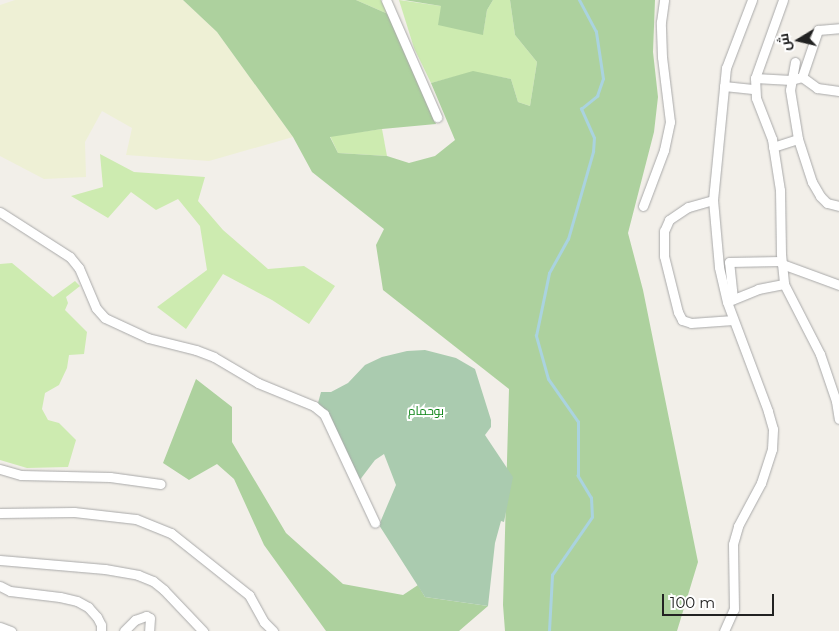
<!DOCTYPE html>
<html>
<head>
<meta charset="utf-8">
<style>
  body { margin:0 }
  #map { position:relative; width:839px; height:631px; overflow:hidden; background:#f2efe9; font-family:Montserrat,Cairo,sans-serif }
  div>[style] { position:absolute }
  .farmland>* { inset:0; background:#eef0d5 }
  .grass>* { inset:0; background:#cdebb0 }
  .forest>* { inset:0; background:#add19e }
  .cemetery>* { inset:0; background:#aacbaf }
  .stream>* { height:2.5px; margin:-1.25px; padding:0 1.25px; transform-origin:1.25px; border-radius:1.25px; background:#aad3df }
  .roads { filter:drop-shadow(0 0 1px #a9a9a9) drop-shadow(0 0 1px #a9a9a9) }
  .minor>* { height:9px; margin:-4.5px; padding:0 4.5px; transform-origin:4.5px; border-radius:4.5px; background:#fff }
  span { translate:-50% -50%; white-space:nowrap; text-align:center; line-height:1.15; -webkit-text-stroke:4px #fff; paint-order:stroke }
  .park-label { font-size:12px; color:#0c8416 }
  .north { position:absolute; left:774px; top:15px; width:50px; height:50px; -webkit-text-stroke:4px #fff; paint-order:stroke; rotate:261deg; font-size:14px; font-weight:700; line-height:20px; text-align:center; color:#222 }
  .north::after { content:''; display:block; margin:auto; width:18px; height:22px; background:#222; clip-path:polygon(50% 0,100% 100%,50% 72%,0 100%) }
  .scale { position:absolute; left:662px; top:594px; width:112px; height:22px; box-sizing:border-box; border:2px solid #222; border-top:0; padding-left:6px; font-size:15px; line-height:18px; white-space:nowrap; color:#222; -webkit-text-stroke:4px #fff; paint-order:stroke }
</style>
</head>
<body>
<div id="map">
  <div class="farmland">
    <div style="clip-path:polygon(15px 0,183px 0,217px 32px,293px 137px,209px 161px,126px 155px,132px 128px,102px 111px,85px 142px,86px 177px,44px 179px,0 156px,0 5px)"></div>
  </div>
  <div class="grass">
    <div style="clip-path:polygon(356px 0,381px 0,388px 14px)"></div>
    <div style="clip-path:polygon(399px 0,441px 6px,483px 34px,487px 10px,493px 0,510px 0,515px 35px,537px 62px,530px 106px,518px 102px,511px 79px,473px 72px,431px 83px,414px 48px)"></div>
    <div style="clip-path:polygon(382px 129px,387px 156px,338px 153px,330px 136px)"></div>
    <div style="clip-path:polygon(100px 154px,134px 172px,205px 177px,198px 201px,223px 230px,268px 269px,304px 266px,335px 286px,309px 324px,272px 300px,223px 274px,186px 329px,157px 307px,207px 270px,200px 226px,178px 199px,156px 210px,131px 192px,108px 218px,71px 196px,103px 187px)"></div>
    <div style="clip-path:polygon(12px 263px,53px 297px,75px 281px,80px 286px,66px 297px,68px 303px,65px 310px,87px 332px,84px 354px,69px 355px,67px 368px,59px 385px,45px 393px,42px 409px,48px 420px,59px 423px,76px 440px,68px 467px,27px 468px,0 460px,0 264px)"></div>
  </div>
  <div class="forest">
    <div style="clip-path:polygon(183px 0,356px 0,388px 14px,436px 124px,382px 129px,330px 137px,338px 153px,387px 156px,409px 163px,435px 156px,455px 140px,431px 83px,473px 71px,511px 79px,518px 102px,530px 106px,537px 62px,515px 35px,510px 0,655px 0,653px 52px,658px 97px,654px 132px,628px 233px,643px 290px,698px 562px,677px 631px,505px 631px,503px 605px,509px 389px,383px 290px,376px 245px,384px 229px,312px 172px,293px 137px,217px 32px)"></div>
    <div style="clip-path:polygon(404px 0,493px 0,487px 10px,483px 35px,438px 25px,441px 6px)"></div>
    <div style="clip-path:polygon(196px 379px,232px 407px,232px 442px,286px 533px,343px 584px,403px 595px,418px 585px,425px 597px,488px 606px,459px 631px,326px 631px,264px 545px,234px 479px,217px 464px,189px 480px,163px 463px)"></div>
  </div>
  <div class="cemetery">
    <div style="clip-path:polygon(425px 350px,456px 358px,475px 369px,491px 420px,491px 427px,485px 435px,513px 477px,504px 522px,501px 521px,495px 543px,488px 606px,425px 597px,379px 525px,396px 485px,384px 454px,375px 460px,359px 481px,330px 420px,318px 403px,321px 392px,331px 392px,348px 383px,365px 365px,382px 357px,407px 351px)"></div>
  </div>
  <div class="stream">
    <div style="left:549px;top:631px;width:56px;rotate:-86.9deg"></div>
    <div style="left:552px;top:575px;width:70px;rotate:-55.4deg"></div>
    <div style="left:592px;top:517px;width:19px;rotate:-93deg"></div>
    <div style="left:591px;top:498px;width:26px;rotate:-121deg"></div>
    <div style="left:578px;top:476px;width:54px;rotate:-90deg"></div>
    <div style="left:578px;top:422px;width:52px;rotate:-124.9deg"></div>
    <div style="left:548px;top:379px;width:45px;rotate:-105.6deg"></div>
    <div style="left:536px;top:336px;width:64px;rotate:-78.3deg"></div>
    <div style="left:549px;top:273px;width:39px;rotate:-61deg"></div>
    <div style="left:568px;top:239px;width:91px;rotate:-74deg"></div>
    <div style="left:593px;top:152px;width:14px;rotate:-86deg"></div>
    <div style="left:594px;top:138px;width:32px;rotate:-114deg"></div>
    <div style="left:581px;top:109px;width:21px;rotate:-39deg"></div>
    <div style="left:597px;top:96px;width:18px;rotate:-71deg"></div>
    <div style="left:603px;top:79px;width:48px;rotate:-98.5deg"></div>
    <div style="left:596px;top:32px;width:36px;rotate:-118deg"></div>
  </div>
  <div class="roads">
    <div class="minor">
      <div style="left:386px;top:0;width:128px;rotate:66.4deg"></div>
      <div style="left:783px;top:0;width:83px;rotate:109.7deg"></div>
      <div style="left:755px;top:78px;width:20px;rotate:87deg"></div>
      <div style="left:756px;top:98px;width:44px;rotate:68.7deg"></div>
      <div style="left:772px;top:139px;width:52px;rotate:81.1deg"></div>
      <div style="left:780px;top:190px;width:64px;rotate:89.1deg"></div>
      <div style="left:781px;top:254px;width:30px;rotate:84deg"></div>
      <div style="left:784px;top:284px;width:79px;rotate:62.8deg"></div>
      <div style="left:820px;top:354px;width:50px;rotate:71.2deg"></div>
      <div style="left:836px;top:401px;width:18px;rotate:81deg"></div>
      <div style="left:795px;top:62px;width:28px;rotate:100deg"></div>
      <div style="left:790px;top:90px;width:50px;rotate:80.7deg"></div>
      <div style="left:798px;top:139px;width:45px;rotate:72deg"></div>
      <div style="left:812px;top:182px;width:16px;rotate:60deg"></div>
      <div style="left:820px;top:196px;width:10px;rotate:45deg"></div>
      <div style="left:827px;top:203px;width:12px;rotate:14deg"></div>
      <div style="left:802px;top:77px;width:50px;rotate:-71.2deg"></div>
      <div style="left:818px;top:30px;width:21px;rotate:-5deg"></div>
      <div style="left:755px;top:78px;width:36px;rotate:3deg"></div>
      <div style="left:791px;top:80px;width:11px;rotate:-15deg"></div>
      <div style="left:802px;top:77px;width:19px;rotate:36deg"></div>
      <div style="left:817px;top:88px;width:22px;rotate:8deg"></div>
      <div style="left:724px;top:86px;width:31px;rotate:6deg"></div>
      <div style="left:773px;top:147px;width:26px;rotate:-18deg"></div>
      <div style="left:713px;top:200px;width:26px;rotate:164deg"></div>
      <div style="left:688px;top:207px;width:23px;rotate:146deg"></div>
      <div style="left:669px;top:220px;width:12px;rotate:114deg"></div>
      <div style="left:664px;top:231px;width:25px;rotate:90deg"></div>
      <div style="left:664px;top:256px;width:58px;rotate:76deg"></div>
      <div style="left:678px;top:312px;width:9px;rotate:63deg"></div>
      <div style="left:682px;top:320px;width:9px;rotate:18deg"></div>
      <div style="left:691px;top:323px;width:42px;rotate:-4.1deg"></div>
      <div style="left:643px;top:206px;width:60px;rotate:-69.4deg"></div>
      <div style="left:664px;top:150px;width:29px;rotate:-78deg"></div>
      <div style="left:670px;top:122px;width:65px;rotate:-97deg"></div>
      <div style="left:662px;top:57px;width:35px;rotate:-92deg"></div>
      <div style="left:661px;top:22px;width:22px;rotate:-82deg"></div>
      <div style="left:0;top:212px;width:83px;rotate:32.7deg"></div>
      <div style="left:70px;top:257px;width:14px;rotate:51deg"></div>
      <div style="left:79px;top:268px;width:43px;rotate:67deg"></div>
      <div style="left:96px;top:308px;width:13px;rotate:48deg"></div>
      <div style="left:105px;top:318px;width:47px;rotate:24.9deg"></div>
      <div style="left:148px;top:338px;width:49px;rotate:14deg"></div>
      <div style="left:196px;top:350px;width:19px;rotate:21deg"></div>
      <div style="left:214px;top:357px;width:51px;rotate:30.6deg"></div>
      <div style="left:258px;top:383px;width:61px;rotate:22.3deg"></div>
      <div style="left:314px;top:406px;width:13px;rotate:39deg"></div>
      <div style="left:324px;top:414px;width:120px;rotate:64.9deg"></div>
      <div style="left:782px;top:264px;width:61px;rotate:20.2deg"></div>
      <div style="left:733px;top:299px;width:37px;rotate:-96deg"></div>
      <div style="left:729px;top:262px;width:52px;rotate:-1.1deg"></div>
      <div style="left:729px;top:301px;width:31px;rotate:-22deg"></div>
      <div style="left:758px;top:289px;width:26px;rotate:-11deg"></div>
      <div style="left:0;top:469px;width:22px;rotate:16deg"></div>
      <div style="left:21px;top:475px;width:89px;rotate:1.3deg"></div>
      <div style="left:110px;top:477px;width:51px;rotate:7.8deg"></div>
      <div style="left:0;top:513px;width:74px;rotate:-0.8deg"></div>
      <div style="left:74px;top:512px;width:62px;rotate:6.4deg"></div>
      <div style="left:136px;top:519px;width:38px;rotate:22deg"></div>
      <div style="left:171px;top:533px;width:100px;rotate:38.5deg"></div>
      <div style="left:249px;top:595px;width:31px;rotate:61deg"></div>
      <div style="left:264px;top:622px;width:13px;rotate:45deg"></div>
      <div style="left:0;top:560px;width:105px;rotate:4.9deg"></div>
      <div style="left:105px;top:569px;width:34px;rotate:10deg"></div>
      <div style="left:138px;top:575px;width:16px;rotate:22deg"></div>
      <div style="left:153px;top:581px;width:14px;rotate:39deg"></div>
      <div style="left:164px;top:590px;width:57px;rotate:46.4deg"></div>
      <div style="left:0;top:586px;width:11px;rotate:27deg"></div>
      <div style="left:10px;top:591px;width:50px;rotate:6.8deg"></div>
      <div style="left:60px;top:597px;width:17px;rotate:13deg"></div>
      <div style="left:77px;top:601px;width:13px;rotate:29deg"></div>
      <div style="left:88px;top:607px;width:13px;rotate:48deg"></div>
      <div style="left:97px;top:617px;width:9px;rotate:63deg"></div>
      <div style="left:101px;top:625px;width:6px;rotate:90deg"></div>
      <div style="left:0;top:627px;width:12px;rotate:20deg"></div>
      <div style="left:124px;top:631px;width:16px;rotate:-45deg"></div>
      <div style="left:135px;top:620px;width:12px;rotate:-20deg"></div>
      <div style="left:146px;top:616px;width:4px;rotate:27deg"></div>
      <div style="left:150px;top:618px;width:13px;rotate:94deg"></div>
      <div style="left:724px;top:631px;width:24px;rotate:-66deg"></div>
      <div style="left:734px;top:609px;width:65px;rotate:-90.9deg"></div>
      <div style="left:733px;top:544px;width:19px;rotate:-74deg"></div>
      <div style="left:738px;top:526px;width:49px;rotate:-61.9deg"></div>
      <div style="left:761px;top:483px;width:36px;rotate:-72deg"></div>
      <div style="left:772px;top:449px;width:20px;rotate:-87deg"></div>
      <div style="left:773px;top:429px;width:19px;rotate:-106deg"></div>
      <div style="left:768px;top:411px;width:116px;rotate:-110.6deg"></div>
      <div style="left:727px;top:302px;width:36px;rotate:-103deg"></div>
      <div style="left:719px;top:267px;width:67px;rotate:-95.1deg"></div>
      <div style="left:713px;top:200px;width:133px;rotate:-84.4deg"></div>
      <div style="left:726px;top:68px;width:73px;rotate:-69.1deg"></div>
    </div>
  </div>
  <div class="park-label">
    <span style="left:426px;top:411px">بوحمام</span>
  </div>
  <div class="north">ش</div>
  <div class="scale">100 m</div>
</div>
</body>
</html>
